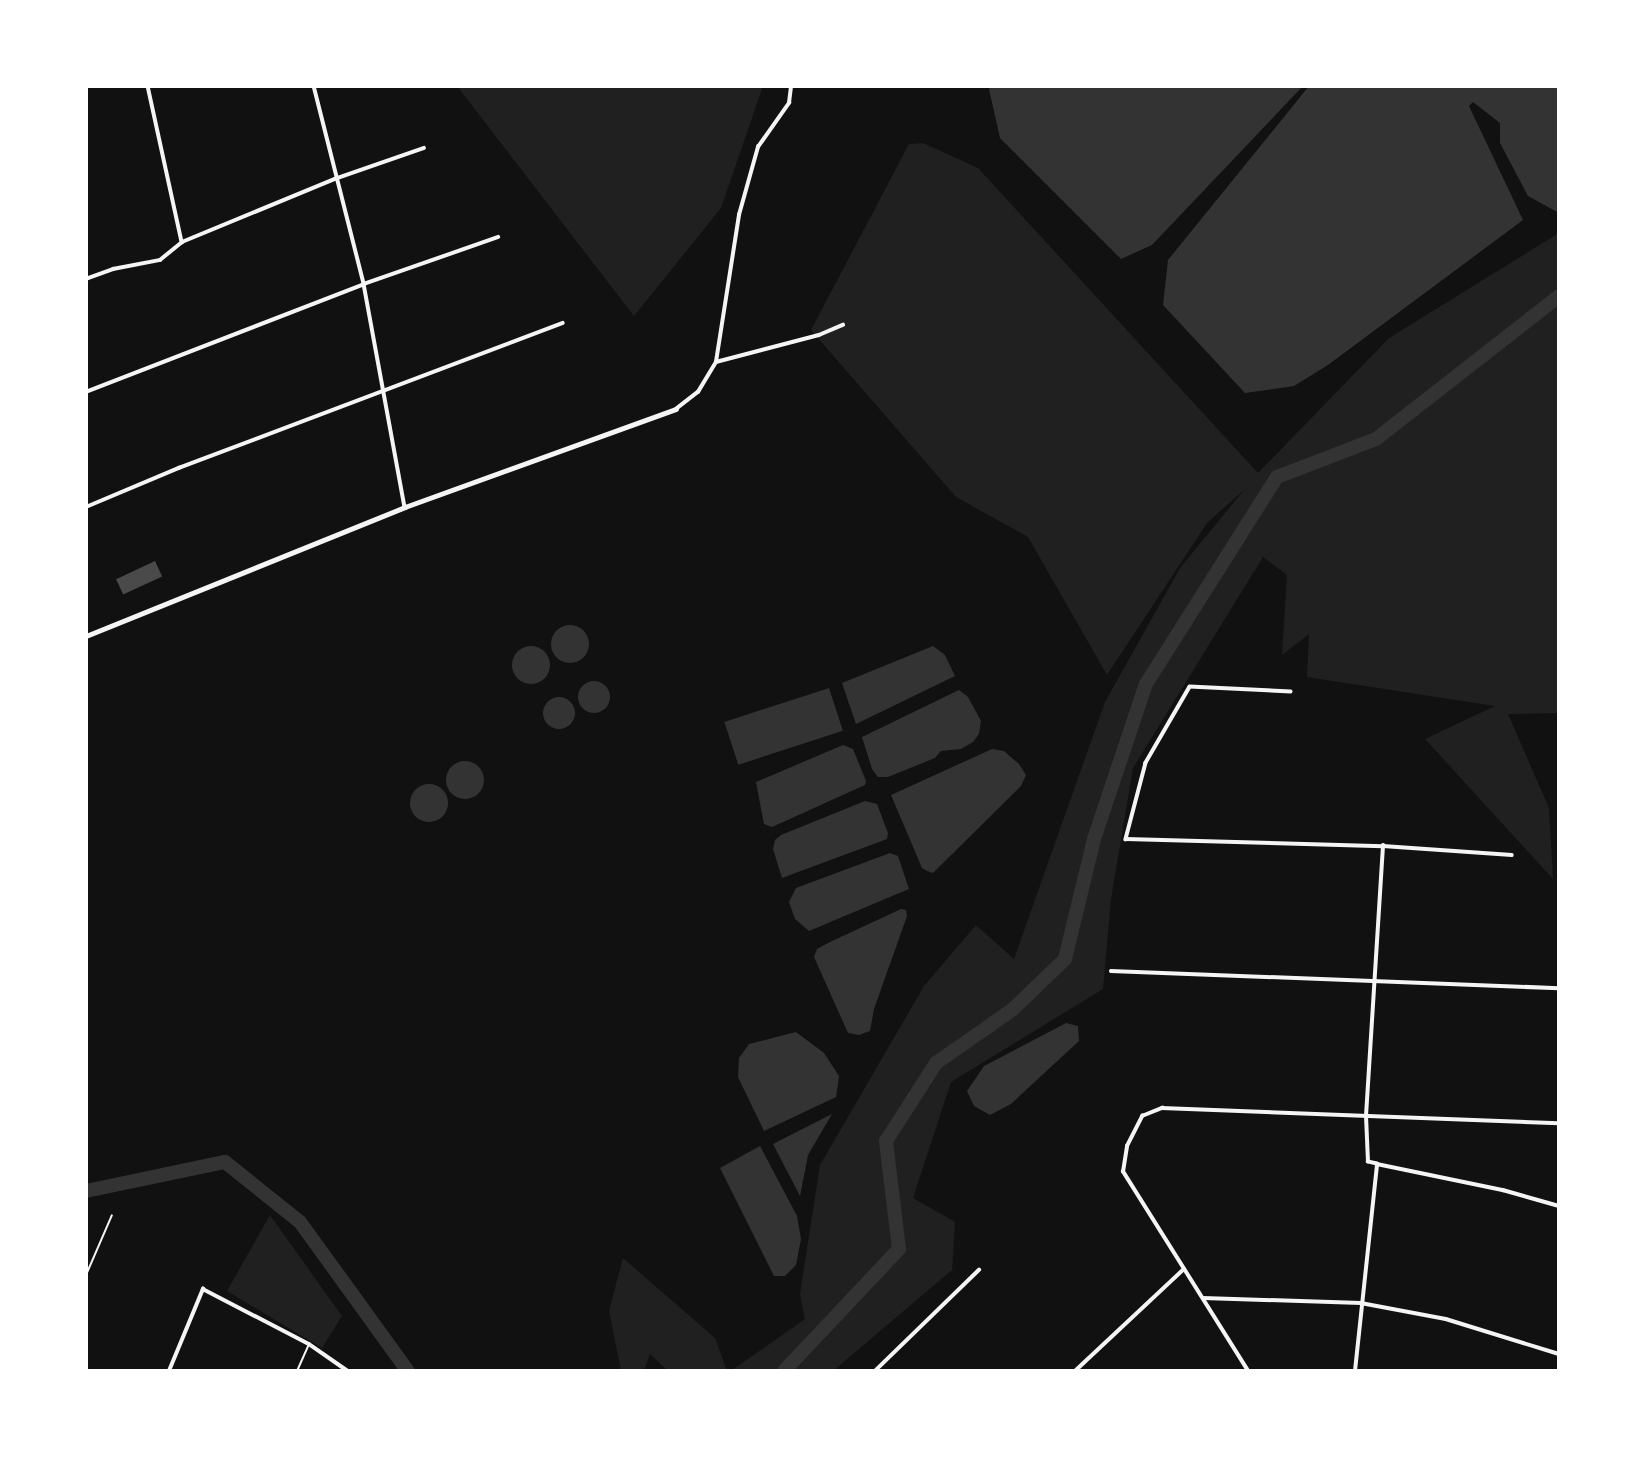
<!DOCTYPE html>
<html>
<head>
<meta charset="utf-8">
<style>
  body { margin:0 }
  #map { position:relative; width:1645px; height:1457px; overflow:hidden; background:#111; font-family:Literata,serif }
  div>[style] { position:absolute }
  .green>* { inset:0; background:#202020 }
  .water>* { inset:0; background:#333; transform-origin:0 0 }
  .round { border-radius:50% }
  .river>* { height:14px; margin:-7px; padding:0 7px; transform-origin:7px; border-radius:7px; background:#333 }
  .building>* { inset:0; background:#4a4a4a; transform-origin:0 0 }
  .service>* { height:2px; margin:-1px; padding:0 1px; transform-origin:1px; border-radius:1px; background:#f5f5f5 }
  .minor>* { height:3.5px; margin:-1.75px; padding:0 1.75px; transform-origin:1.75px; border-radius:1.75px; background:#f5f5f5 }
  .tertiary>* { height:4.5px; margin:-2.25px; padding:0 2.25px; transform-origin:2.25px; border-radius:2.25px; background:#f5f5f5 }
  span { translate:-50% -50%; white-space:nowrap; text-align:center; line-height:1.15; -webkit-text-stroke:5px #fff; paint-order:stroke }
  .frame { position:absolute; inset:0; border:88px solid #fff; pointer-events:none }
</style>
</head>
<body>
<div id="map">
  <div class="green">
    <div style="clip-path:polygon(457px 86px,763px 86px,721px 208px,634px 316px)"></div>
    <div style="clip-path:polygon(923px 143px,978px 168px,1258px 473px,1389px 338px,1559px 233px,1559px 713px,1508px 714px,1549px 808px,1553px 879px,1425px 739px,1495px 706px,1307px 677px,1309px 634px,1282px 655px,1287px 575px,1263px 557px,1133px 768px,1111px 899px,1103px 989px,951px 1082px,913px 1198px,955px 1222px,952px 1270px,833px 1371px,731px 1371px,805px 1319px,800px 1294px,820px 1165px,924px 986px,976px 925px,1014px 959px,1105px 702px,1180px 568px,1244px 490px,1207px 523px,1107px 675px,1028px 537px,956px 497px,811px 330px,909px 144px)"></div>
    <div style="clip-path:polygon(270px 1215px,342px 1316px,322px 1348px,227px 1291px)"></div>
    <div style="clip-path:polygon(623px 1258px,715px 1338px,727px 1371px,668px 1371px,650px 1354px,644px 1371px,621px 1371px,609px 1311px)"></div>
  </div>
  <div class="water">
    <div style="clip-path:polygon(992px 86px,1303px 86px,1152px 245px,1121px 259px,1000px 138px,989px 89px)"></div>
    <div style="clip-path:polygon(1309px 86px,1559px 86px,1559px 213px,1528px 196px,1500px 143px,1500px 123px,1473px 102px,1469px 106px,1523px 220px,1328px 365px,1294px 386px,1245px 393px,1163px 305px,1168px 260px)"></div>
    <div class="round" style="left:551px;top:625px;width:38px;height:38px"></div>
    <div style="clip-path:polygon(933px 646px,945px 655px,955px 676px,856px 724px,842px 683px)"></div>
    <div class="round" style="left:512px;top:646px;width:38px;height:38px"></div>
    <div class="round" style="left:578px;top:681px;width:32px;height:32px"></div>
    <div style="left:829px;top:688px;width:45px;height:110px;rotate:72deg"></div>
    <div style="clip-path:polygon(959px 690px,968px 697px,981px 721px,979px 734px,973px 742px,961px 749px,941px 751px,935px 758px,888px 777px,878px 777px,872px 769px,862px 737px)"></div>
    <div class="round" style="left:543px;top:697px;width:32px;height:32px"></div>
    <div style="clip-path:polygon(843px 745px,853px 749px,866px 781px,865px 785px,772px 827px,764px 824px,756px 782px)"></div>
    <div style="clip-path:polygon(992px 749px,1004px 751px,1019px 764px,1026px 775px,1021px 786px,933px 873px,927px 871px,922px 868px,891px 795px)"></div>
    <div class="round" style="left:446px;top:761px;width:38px;height:38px"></div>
    <div class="round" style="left:410px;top:784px;width:38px;height:38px"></div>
    <div style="clip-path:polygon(865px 801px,877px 804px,888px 833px,887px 839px,782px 878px,773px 849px,775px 840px,781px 835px)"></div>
    <div style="clip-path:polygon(890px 853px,898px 856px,909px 889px,809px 931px,795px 919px,789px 902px,796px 888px)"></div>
    <div style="clip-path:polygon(901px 909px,906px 910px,907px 916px,874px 1009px,870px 1031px,859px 1035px,848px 1033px,814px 957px,817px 949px,830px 942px)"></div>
    <div style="clip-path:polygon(1066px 1023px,1078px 1026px,1079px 1041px,1011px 1104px,990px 1115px,974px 1106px,967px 1091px,984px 1066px)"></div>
    <div style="clip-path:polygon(796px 1032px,824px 1053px,839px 1076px,836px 1097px,764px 1131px,738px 1077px,739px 1058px,749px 1044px)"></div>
    <div style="clip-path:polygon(832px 1114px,808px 1155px,800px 1196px,773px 1144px)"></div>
    <div style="clip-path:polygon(760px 1146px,797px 1216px,801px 1239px,796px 1265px,785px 1276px,774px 1276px,720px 1168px)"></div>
  </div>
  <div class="river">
    <div style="left:86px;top:1191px;width:142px;rotate:-11.8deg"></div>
    <div style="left:225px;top:1162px;width:96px;rotate:38.7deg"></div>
    <div style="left:300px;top:1222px;width:184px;rotate:54.1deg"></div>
    <div style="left:784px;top:1371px;width:168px;rotate:-46.7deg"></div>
    <div style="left:899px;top:1249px;width:109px;rotate:-96.9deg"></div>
    <div style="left:886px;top:1141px;width:93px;rotate:-57.3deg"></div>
    <div style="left:936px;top:1063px;width:93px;rotate:-34.9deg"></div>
    <div style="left:1012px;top:1010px;width:74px;rotate:-43.9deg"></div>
    <div style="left:1065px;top:959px;width:123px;rotate:-76.4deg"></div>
    <div style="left:1094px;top:839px;width:163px;rotate:-71.5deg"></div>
    <div style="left:1146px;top:684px;width:245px;rotate:-57.7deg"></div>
    <div style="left:1277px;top:477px;width:106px;rotate:-21deg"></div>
    <div style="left:1376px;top:439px;width:232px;rotate:-38deg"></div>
  </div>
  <div class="building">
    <div style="left:155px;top:561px;width:17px;height:43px;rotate:65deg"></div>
  </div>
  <div class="service">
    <div style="left:86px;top:1275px;width:65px;rotate:-66.6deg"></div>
    <div style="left:297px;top:1371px;width:30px;rotate:-66deg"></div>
  </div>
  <div class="minor">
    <div style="left:148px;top:86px;width:160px;rotate:77.7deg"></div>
    <div style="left:314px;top:86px;width:204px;rotate:75.8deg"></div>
    <div style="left:364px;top:284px;width:227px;rotate:79.6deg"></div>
    <div style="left:86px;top:279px;width:29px;rotate:-20deg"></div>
    <div style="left:113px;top:269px;width:48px;rotate:-10.8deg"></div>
    <div style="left:160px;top:260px;width:28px;rotate:-39deg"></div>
    <div style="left:182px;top:242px;width:165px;rotate:-22.4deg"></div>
    <div style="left:335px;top:179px;width:94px;rotate:-19.2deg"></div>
    <div style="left:716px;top:362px;width:106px;rotate:-14.7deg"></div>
    <div style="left:819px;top:335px;width:26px;rotate:-23deg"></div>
    <div style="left:86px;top:392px;width:298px;rotate:-21.2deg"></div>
    <div style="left:364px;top:284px;width:142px;rotate:-19.3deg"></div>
    <div style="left:676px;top:409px;width:28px;rotate:-38deg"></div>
    <div style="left:698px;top:392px;width:35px;rotate:-59deg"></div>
    <div style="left:716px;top:362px;width:149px;rotate:-81.1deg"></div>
    <div style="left:739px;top:215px;width:71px;rotate:-74.4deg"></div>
    <div style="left:758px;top:147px;width:54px;rotate:-54.8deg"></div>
    <div style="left:789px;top:103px;width:17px;rotate:-83deg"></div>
    <div style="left:86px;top:507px;width:101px;rotate:-22.8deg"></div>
    <div style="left:179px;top:468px;width:410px;rotate:-20.7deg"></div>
    <div style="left:1291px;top:692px;width:101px;rotate:-177.2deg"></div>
    <div style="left:1190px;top:687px;width:88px;rotate:120.1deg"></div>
    <div style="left:1146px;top:763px;width:79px;rotate:104.7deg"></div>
    <div style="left:1126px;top:839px;width:257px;rotate:1.6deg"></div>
    <div style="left:1383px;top:846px;width:129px;rotate:4deg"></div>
    <div style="left:1111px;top:971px;width:448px;rotate:2.2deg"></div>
    <div style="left:1377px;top:1164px;width:129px;rotate:11.7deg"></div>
    <div style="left:1503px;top:1190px;width:58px;rotate:15.9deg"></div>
    <div style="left:1203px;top:1298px;width:158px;rotate:1.8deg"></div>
    <div style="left:1361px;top:1303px;width:86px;rotate:10.7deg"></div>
    <div style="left:1446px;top:1319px;width:118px;rotate:17.2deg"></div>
    <div style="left:169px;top:1371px;width:89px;rotate:-67.5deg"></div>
    <div style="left:203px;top:1289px;width:119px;rotate:27.4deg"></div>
    <div style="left:309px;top:1344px;width:47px;rotate:34.7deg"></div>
    <div style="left:875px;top:1371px;width:145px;rotate:-44.2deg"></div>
    <div style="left:1075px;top:1371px;width:149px;rotate:-43.1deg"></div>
    <div style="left:1248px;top:1371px;width:235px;rotate:-122.1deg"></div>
    <div style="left:1123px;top:1172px;width:26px;rotate:-81deg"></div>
    <div style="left:1127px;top:1146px;width:34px;rotate:-63deg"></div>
    <div style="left:1142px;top:1116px;width:22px;rotate:-22deg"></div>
    <div style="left:1162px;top:1108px;width:397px;rotate:2.2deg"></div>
    <div style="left:1355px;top:1371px;width:208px;rotate:-83.9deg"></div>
    <div style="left:1377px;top:1164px;width:9px;rotate:-167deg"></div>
    <div style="left:1368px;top:1162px;width:46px;rotate:-92.5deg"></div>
    <div style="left:1366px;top:1116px;width:271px;rotate:-86.4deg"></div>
  </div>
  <div class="tertiary">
    <div style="left:86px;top:636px;width:344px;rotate:-22deg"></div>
    <div style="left:405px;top:507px;width:288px;rotate:-19.9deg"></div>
  </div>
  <div class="frame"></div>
</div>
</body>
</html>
